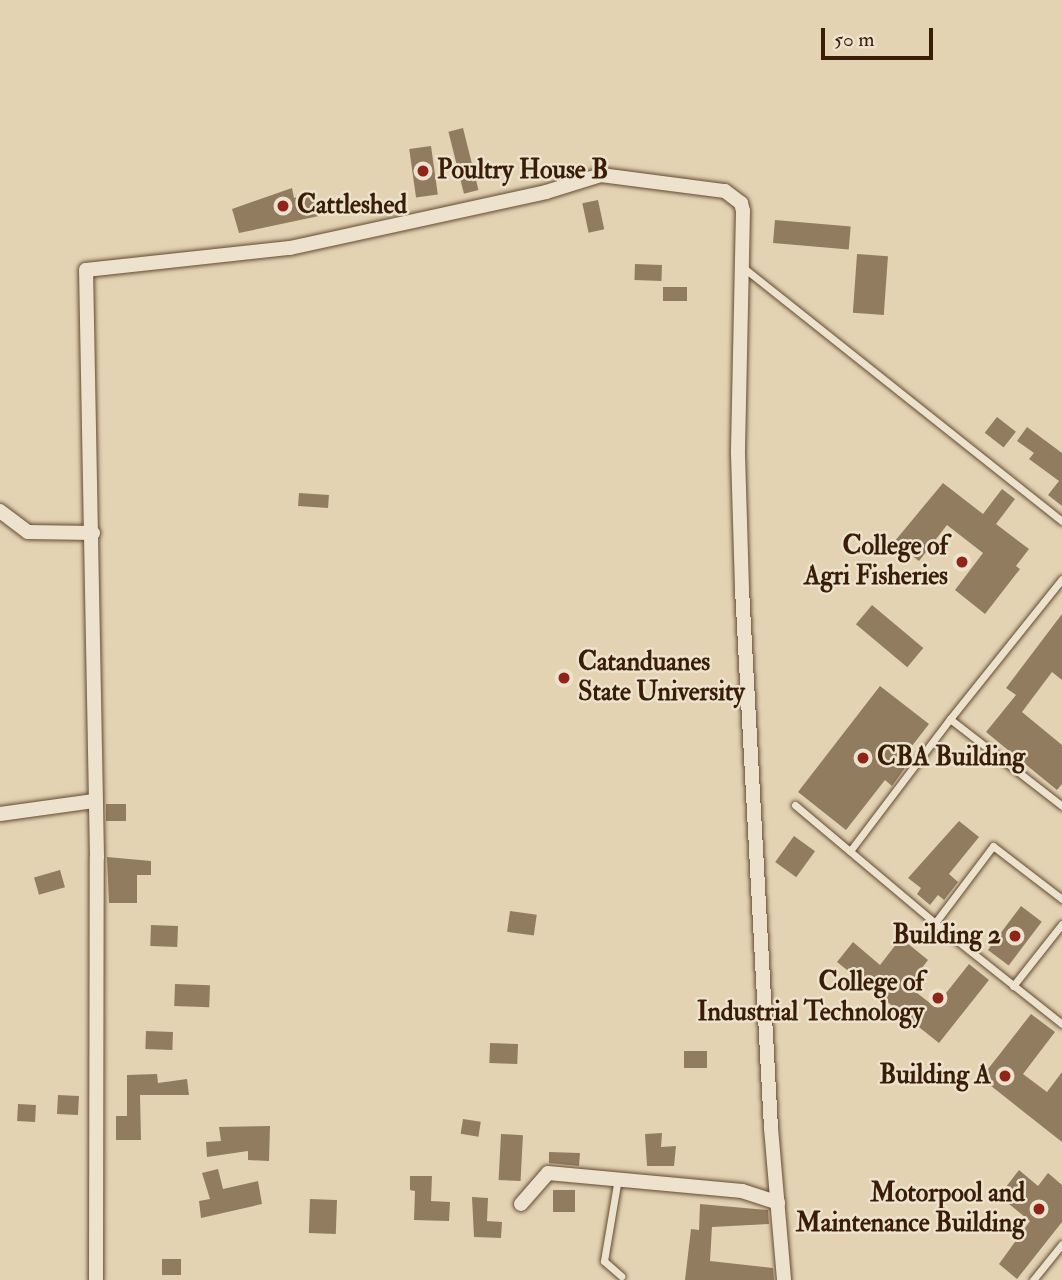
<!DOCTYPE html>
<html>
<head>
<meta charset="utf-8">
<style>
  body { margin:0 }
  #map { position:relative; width:1062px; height:1280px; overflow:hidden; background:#e3d3b3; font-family:"IM FELL Double Pica",serif }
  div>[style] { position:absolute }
  .building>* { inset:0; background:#927c60; transform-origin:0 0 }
  .roads { filter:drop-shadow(0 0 2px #644a31) drop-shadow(0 0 2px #644a31) }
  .service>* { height:7px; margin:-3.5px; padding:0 3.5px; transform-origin:3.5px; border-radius:3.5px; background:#ede2ce }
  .minor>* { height:14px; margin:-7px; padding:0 7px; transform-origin:7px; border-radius:7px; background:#ede2ce }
  .dots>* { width:19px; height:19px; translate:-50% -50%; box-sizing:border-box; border:4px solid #ede2ce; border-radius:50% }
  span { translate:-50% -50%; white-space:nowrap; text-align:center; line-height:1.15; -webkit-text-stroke:5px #ede2ce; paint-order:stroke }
  .poi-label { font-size:26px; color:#3a1d06; font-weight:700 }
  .left { translate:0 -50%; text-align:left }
  .right { translate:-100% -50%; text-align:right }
  .scale { position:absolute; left:821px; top:28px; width:112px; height:32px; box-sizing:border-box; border:4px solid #3a1d06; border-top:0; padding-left:9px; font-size:21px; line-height:24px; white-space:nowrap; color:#3a1d06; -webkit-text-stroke:5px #ede2ce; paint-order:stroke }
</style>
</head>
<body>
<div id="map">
  <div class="building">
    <div style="left:463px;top:128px;width:64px;height:15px;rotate:76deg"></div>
    <div style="left:431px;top:146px;width:49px;height:22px;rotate:82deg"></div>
    <div style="clip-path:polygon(292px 188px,294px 198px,311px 192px,319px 216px,239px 233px,232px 209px)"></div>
    <div style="left:598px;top:200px;width:30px;height:16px;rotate:78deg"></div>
    <div style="left:775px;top:220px;width:76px;height:23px;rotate:5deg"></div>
    <div style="left:857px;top:254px;width:31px;height:59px;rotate:4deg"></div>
    <div style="left:635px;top:264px;width:27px;height:16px;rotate:2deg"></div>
    <div style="left:663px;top:287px;width:24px;height:14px"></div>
    <div style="left:997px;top:417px;width:24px;height:20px;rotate:38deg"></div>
    <div style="clip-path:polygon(1027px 427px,1062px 453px,1062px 506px,1048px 495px,1059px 481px,1029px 459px,1034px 453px,1017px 441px)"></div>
    <div style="clip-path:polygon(943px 483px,983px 514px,1002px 489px,1015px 499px,996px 524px,1029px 549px,1016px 566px,1020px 569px,985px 614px,955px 590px,983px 553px,947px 525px,919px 561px,894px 542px)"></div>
    <div style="left:299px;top:493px;width:30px;height:13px;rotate:4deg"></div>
    <div style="left:872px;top:605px;width:67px;height:25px;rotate:40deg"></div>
    <div style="clip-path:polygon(1062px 614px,1062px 680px,1052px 672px,1022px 712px,1062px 745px,1062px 784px,1057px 790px,986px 732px,1016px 695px,1006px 688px)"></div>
    <div style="clip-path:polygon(880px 686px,929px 724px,901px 760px,907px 765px,892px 786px,885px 780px,846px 830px,798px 792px)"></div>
    <div style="left:106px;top:804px;width:20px;height:17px"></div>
    <div style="clip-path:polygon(959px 821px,979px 837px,949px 874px,958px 882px,944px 900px,938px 895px,930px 905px,917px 894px,921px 888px,908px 878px)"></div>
    <div style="left:794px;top:836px;width:26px;height:32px;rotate:36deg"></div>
    <div style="clip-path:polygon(107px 857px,151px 861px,151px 875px,137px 875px,137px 903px,109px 903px)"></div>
    <div style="left:60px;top:870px;width:18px;height:27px;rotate:74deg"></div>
    <div style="left:1021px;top:906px;width:26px;height:55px;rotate:37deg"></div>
    <div style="left:510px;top:911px;width:27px;height:21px;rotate:8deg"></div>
    <div style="left:151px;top:925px;width:27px;height:21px;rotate:2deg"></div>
    <div style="clip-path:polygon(901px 938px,928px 960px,908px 986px,935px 1007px,969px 964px,989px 980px,939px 1043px,837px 962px,853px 942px,880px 965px)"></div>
    <div style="left:175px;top:984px;width:35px;height:22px;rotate:2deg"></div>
    <div style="clip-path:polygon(1031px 1014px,1055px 1032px,1023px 1074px,1047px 1092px,1062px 1072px,1062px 1142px,981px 1078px)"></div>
    <div style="left:146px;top:1031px;width:27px;height:18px;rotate:2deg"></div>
    <div style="left:490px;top:1043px;width:28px;height:20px;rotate:2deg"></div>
    <div style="left:684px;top:1051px;width:23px;height:17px"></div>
    <div style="clip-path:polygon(157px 1074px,158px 1083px,187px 1079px,189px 1095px,140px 1095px,141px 1140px,116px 1140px,116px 1116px,127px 1116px,127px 1075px)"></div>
    <div style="left:58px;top:1095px;width:21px;height:19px;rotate:3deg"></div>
    <div style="left:18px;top:1104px;width:18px;height:17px;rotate:3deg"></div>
    <div style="left:463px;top:1119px;width:18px;height:15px;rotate:9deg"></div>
    <div style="clip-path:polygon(270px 1126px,269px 1161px,248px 1160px,248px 1151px,207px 1157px,206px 1142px,221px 1141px,219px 1127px)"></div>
    <div style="clip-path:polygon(662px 1133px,661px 1147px,676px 1146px,674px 1166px,647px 1166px,645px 1134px)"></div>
    <div style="left:501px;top:1134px;width:22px;height:46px;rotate:3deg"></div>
    <div style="clip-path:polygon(549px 1152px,580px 1153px,579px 1166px,549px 1163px)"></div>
    <div style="clip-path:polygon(218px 1169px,223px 1189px,258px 1181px,262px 1204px,201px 1218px,199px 1201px,210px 1199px,202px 1173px)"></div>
    <div style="clip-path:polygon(1019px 1170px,1038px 1186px,1048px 1173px,1062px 1185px,1062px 1222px,1017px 1279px,999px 1264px,1030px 1221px,999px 1196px)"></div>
    <div style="clip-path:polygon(410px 1176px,432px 1176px,431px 1201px,450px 1202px,449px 1221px,414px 1220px,415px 1191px,410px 1190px)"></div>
    <div style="left:553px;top:1190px;width:22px;height:22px"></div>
    <div style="clip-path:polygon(472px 1197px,488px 1198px,487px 1221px,502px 1222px,501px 1238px,474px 1237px)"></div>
    <div style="left:310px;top:1199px;width:27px;height:34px;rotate:2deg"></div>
    <div style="clip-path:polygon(700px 1204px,768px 1210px,769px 1224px,712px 1227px,710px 1261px,773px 1268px,774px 1280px,685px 1280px,691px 1229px,699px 1230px)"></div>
    <div style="left:162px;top:1259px;width:19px;height:16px"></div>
  </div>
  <div class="roads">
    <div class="service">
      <div style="left:745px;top:269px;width:405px;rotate:38.5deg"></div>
      <div style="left:1062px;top:579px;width:179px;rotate:128.7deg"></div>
      <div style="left:950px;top:719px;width:142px;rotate:37.8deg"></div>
      <div style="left:795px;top:805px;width:183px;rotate:40.1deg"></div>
      <div style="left:850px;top:851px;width:166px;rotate:-52.9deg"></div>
      <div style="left:1062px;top:899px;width:87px;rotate:-142.5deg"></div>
      <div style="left:993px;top:846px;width:96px;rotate:127deg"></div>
      <div style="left:935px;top:923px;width:162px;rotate:38.5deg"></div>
      <div style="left:1013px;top:986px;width:79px;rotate:-51.7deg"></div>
      <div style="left:618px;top:1178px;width:84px;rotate:99.6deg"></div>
      <div style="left:604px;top:1261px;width:23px;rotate:41deg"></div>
      <div style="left:1033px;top:1280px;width:46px;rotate:-51.1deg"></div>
    </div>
    <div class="minor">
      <div style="left:0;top:511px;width:35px;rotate:37deg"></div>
      <div style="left:28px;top:532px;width:65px;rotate:0.9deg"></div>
      <div style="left:0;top:814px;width:95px;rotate:-7.9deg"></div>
      <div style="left:521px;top:1204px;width:41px;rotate:-48.9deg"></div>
      <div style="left:548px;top:1173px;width:195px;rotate:5.3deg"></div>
      <div style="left:742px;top:1191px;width:38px;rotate:18deg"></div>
      <div style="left:96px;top:1280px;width:423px;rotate:-89.9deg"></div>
      <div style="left:97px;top:857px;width:587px;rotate:-91.07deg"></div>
      <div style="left:86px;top:270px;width:205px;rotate:-6.2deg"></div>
      <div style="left:290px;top:248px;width:262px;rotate:-12.3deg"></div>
      <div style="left:546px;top:192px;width:58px;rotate:-17.2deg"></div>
      <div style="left:601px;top:175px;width:125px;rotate:7.4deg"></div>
      <div style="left:725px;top:191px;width:20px;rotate:37deg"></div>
      <div style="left:741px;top:203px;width:8px;rotate:76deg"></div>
      <div style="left:743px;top:211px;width:243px;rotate:91.2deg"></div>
      <div style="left:738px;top:454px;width:135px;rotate:88.3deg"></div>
      <div style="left:742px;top:589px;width:540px;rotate:86.92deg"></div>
      <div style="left:771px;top:1128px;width:153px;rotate:85.1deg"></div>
    </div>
  </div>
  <div class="dots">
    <div style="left:423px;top:171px;background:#8f2418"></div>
    <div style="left:283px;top:206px;background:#8f2418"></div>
    <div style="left:962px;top:562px;background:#8f2418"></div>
    <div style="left:564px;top:678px;background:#8f2418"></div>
    <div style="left:863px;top:758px;background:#8f2418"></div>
    <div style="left:1015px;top:936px;background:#8f2418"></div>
    <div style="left:938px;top:998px;background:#8f2418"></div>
    <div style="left:1005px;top:1076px;background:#8f2418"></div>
    <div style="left:1039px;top:1209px;background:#8f2418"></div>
  </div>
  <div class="poi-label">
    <span class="left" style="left:437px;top:171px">Poultry House B</span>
    <span class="left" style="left:297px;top:206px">Cattleshed</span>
    <span class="right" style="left:948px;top:562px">College of<br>Agri Fisheries</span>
    <span class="left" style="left:578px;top:678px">Catanduanes<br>State University</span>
    <span class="left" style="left:877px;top:758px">CBA Building</span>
    <span class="right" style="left:1001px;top:936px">Building 2</span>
    <span class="right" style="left:924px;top:998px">College of<br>Industrial Technology</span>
    <span class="right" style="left:991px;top:1076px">Building A</span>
    <span class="right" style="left:1025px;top:1209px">Motorpool and<br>Maintenance Building</span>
  </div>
  <div class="scale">50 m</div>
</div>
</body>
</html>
